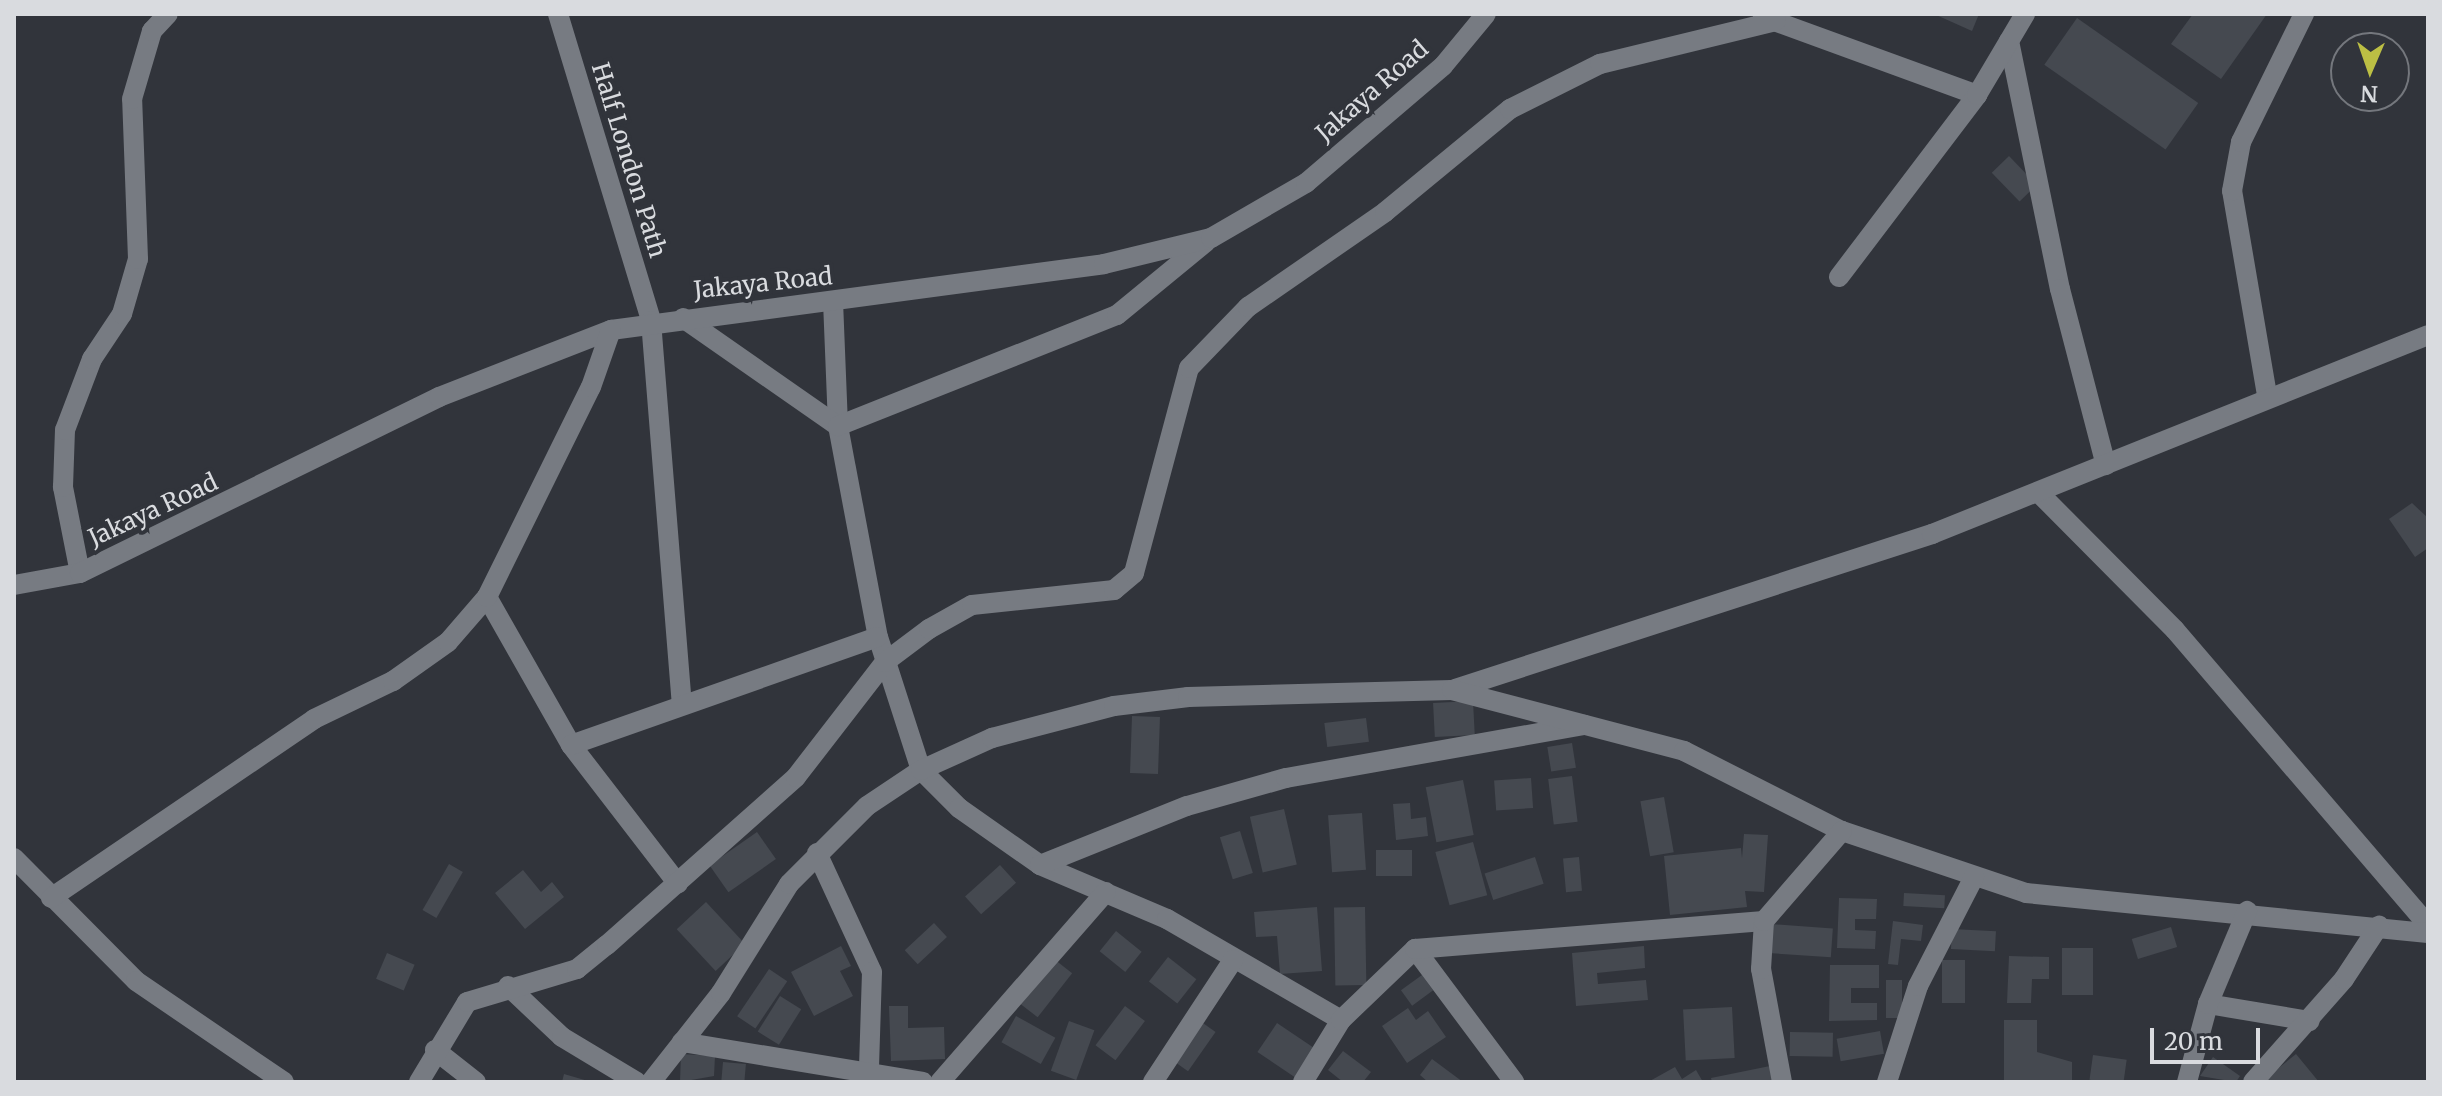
<!DOCTYPE html>
<html>
<head>
<meta charset="utf-8">
<style>
  body { margin:0 }
  #map { position:relative; width:2442px; height:1096px; overflow:hidden; background:#31343b; font-family:Merriweather,serif }
  div>[style] { position:absolute }
  .building>* { inset:0; background:#454950; transform-origin:0 0 }
  .minor>* { height:20px; margin:-10px; padding:0 10px; transform-origin:10px; border-radius:10px; background:#777b82 }
  span { translate:-50% -50%; white-space:nowrap; text-align:center; line-height:1.15; -webkit-text-stroke:8px #31343b; paint-order:stroke }
  .street-label { font-size:24px; color:#d9dbdf }
  .frame { position:absolute; inset:0; border:16px solid #d9dbdf; pointer-events:none }
  .north { position:absolute; left:2330px; top:32px; width:80px; height:80px; box-sizing:border-box; background:#31343b; border:2px solid #74777d; border-radius:50%; rotate:182deg; font-size:22px; font-weight:700; line-height:32px; text-align:center; color:#d9dbdf }
  .north::after { content:''; display:block; margin:auto; width:28px; height:36px; background:#bcbf44; clip-path:polygon(50% 0,100% 100%,50% 72%,0 100%) }
  .scale { position:absolute; left:2150px; top:1028px; width:110px; height:36px; box-sizing:border-box; border:4px solid #d9dbdf; border-top:0; padding-left:10px; font-size:24px; line-height:28px; white-space:nowrap; color:#d9dbdf; -webkit-text-stroke:6px #31343b; paint-order:stroke }
</style>
</head>
<body>
<div id="map">
  <div class="building">
    <div style="clip-path:polygon(1934px 14px,1979px 14px,1972px 31px)"></div>
    <div style="clip-path:polygon(2193px 14px,2267px 14px,2221px 79px,2171px 44px)"></div>
    <div style="left:2077px;top:18px;width:148px;height:57px;rotate:35deg"></div>
    <div style="left:2009px;top:156px;width:40px;height:24px;rotate:46deg"></div>
    <div style="clip-path:polygon(2412px 503px,2428px 518px,2428px 548px,2415px 557px,2389px 519px)"></div>
    <div style="left:1473px;top:701px;width:34px;height:40px;rotate:87deg"></div>
    <div style="left:1132px;top:716px;width:28px;height:57px;rotate:2deg"></div>
    <div style="left:1366px;top:718px;width:24px;height:42px;rotate:83deg"></div>
    <div style="left:1572px;top:743px;width:25px;height:25px;rotate:81deg"></div>
    <div style="left:1572px;top:776px;width:46px;height:24px;rotate:83deg"></div>
    <div style="left:1531px;top:778px;width:30px;height:37px;rotate:86deg"></div>
    <div style="left:1463px;top:780px;width:56px;height:38px;rotate:79deg"></div>
    <div style="left:1664px;top:797px;width:56px;height:24px;rotate:80deg"></div>
    <div style="clip-path:polygon(1410px 803px,1411px 819px,1426px 817px,1428px 836px,1396px 840px,1393px 804px)"></div>
    <div style="left:1284px;top:809px;width:57px;height:35px;rotate:77deg"></div>
    <div style="left:1362px;top:813px;width:57px;height:34px;rotate:86deg"></div>
    <div style="left:1240px;top:831px;width:44px;height:21px;rotate:73deg"></div>
    <div style="left:757px;top:832px;width:33px;height:58px;rotate:55deg"></div>
    <div style="clip-path:polygon(1744px 834px,1768px 835px,1764px 892px,1745px 891px,1747px 907px,1670px 915px,1664px 856px,1741px 848px,1742px 858px)"></div>
    <div style="left:1473px;top:842px;width:55px;height:39px;rotate:75deg"></div>
    <div style="left:1376px;top:850px;width:36px;height:26px"></div>
    <div style="left:1535px;top:857px;width:28px;height:53px;rotate:72deg"></div>
    <div style="left:1579px;top:857px;width:34px;height:16px;rotate:85deg"></div>
    <div style="left:449px;top:864px;width:16px;height:53px;rotate:30deg"></div>
    <div style="left:1000px;top:865px;width:24px;height:47px;rotate:48deg"></div>
    <div style="clip-path:polygon(523px 870px,541px 892px,552px 882px,564px 897px,525px 929px,495px 893px)"></div>
    <div style="left:1904px;top:893px;width:41px;height:13px;rotate:3deg"></div>
    <div style="clip-path:polygon(1839px 898px,1877px 899px,1876px 919px,1855px 919px,1855px 930px,1876px 931px,1875px 949px,1837px 948px)"></div>
    <div style="left:706px;top:902px;width:57px;height:40px;rotate:47deg"></div>
    <div style="clip-path:polygon(1317px 907px,1322px 971px,1280px 974px,1277px 936px,1256px 937px,1254px 912px)"></div>
    <div style="left:1365px;top:907px;width:78px;height:31px;rotate:89deg"></div>
    <div style="clip-path:polygon(1893px 921px,1923px 925px,1921px 941px,1901px 939px,1898px 965px,1888px 964px)"></div>
    <div style="left:934px;top:923px;width:19px;height:40px;rotate:47deg"></div>
    <div style="left:1770px;top:924px;width:63px;height:29px;rotate:4deg"></div>
    <div style="left:2171px;top:927px;width:21px;height:41px;rotate:73deg"></div>
    <div style="left:1952px;top:929px;width:44px;height:20px;rotate:3deg"></div>
    <div style="left:1116px;top:931px;width:33px;height:26px;rotate:39deg"></div>
    <div style="clip-path:polygon(841px 946px,851px 966px,840px 971px,853px 996px,814px 1016px,791px 972px)"></div>
    <div style="clip-path:polygon(1644px 946px,1645px 968px,1597px 973px,1598px 984px,1646px 980px,1648px 1000px,1576px 1006px,1572px 953px)"></div>
    <div style="left:2062px;top:948px;width:31px;height:47px"></div>
    <div style="left:387px;top:953px;width:30px;height:28px;rotate:23deg"></div>
    <div style="clip-path:polygon(2009px 956px,2049px 957px,2049px 979px,2032px 979px,2031px 1003px,2007px 1003px)"></div>
    <div style="left:1168px;top:957px;width:36px;height:31px;rotate:38deg"></div>
    <div style="left:1054px;top:959px;width:23px;height:56px;rotate:38deg"></div>
    <div style="left:1942px;top:960px;width:23px;height:43px"></div>
    <div style="clip-path:polygon(1830px 965px,1879px 965px,1879px 988px,1851px 988px,1851px 1003px,1877px 1003px,1877px 1020px,1829px 1021px)"></div>
    <div style="left:769px;top:969px;width:22px;height:57px;rotate:34deg"></div>
    <div style="left:1422px;top:975px;width:19px;height:26px;rotate:54deg"></div>
    <div style="left:1886px;top:980px;width:16px;height:38px"></div>
    <div style="left:780px;top:996px;width:25px;height:42px;rotate:32deg"></div>
    <div style="clip-path:polygon(889px 1006px,908px 1006px,908px 1028px,944px 1027px,945px 1059px,891px 1061px)"></div>
    <div style="left:1125px;top:1006px;width:25px;height:49px;rotate:37deg"></div>
    <div style="left:1732px;top:1007px;width:51px;height:49px;rotate:87deg"></div>
    <div style="clip-path:polygon(1408px 1008px,1416px 1020px,1428px 1011px,1446px 1037px,1407px 1063px,1382px 1026px)"></div>
    <div style="left:1016px;top:1016px;width:45px;height:30px;rotate:29deg"></div>
    <div style="clip-path:polygon(2004px 1020px,2037px 1020px,2037px 1052px,2072px 1062px,2072px 1080px,2004px 1081px)"></div>
    <div style="left:1069px;top:1021px;width:27px;height:53px;rotate:20deg"></div>
    <div style="left:1200px;top:1021px;width:19px;height:48px;rotate:35deg"></div>
    <div style="left:1277px;top:1023px;width:47px;height:35px;rotate:34deg"></div>
    <div style="left:1880px;top:1031px;width:23px;height:44px;rotate:80deg"></div>
    <div style="left:1790px;top:1032px;width:43px;height:24px;rotate:1deg"></div>
    <div style="clip-path:polygon(1343px 1051px,1371px 1072px,1363px 1082px,1343px 1082px,1328px 1070px)"></div>
    <div style="clip-path:polygon(681px 1054px,715px 1056px,714px 1076px,680px 1082px)"></div>
    <div style="clip-path:polygon(2296px 1054px,2319px 1082px,2261px 1082px)"></div>
    <div style="left:2093px;top:1055px;width:34px;height:25px;rotate:8deg"></div>
    <div style="clip-path:polygon(2213px 1057px,2240px 1076px,2236px 1082px,2200px 1076px)"></div>
    <div style="clip-path:polygon(1432px 1059px,1463px 1082px,1428px 1082px,1420px 1075px)"></div>
    <div style="left:723px;top:1062px;width:23px;height:20px;rotate:5deg"></div>
    <div style="clip-path:polygon(1770px 1066px,1773px 1082px,1712px 1082px,1711px 1078px)"></div>
    <div style="clip-path:polygon(1675px 1067px,1682px 1079px,1696px 1070px,1703px 1082px,1648px 1082px)"></div>
    <div style="clip-path:polygon(564px 1074px,588px 1081px,588px 1082px,562px 1082px)"></div>
  </div>
  <div class="minor">
    <div style="left:558px;top:14px;width:321px;rotate:73.1deg"></div>
    <div style="left:651px;top:321px;width:385px;rotate:85.4deg"></div>
    <div style="left:1763px;top:17px;width:228px;rotate:20deg"></div>
    <div style="left:2009px;top:41px;width:253px;rotate:78.4deg"></div>
    <div style="left:2060px;top:289px;width:182px;rotate:75.4deg"></div>
    <div style="left:1839px;top:277px;width:228px;rotate:-52.8deg"></div>
    <div style="left:1977px;top:95px;width:94px;rotate:-59.3deg"></div>
    <div style="left:833px;top:301px;width:125px;rotate:87.7deg"></div>
    <div style="left:838px;top:426px;width:215px;rotate:79.3deg"></div>
    <div style="left:878px;top:637px;width:140px;rotate:72.1deg"></div>
    <div style="left:921px;top:770px;width:54px;rotate:45deg"></div>
    <div style="left:959px;top:808px;width:99px;rotate:35.1deg"></div>
    <div style="left:1040px;top:865px;width:138px;rotate:23deg"></div>
    <div style="left:1167px;top:919px;width:201px;rotate:30.1deg"></div>
    <div style="left:683px;top:318px;width:189px;rotate:34.9deg"></div>
    <div style="left:838px;top:426px;width:300px;rotate:-21.7deg"></div>
    <div style="left:1117px;top:315px;width:115px;rotate:-39.4deg"></div>
    <div style="left:2267px;top:395px;width:207px;rotate:-99.7deg"></div>
    <div style="left:2232px;top:191px;width:50px;rotate:-79.6deg"></div>
    <div style="left:2241px;top:142px;width:143px;rotate:-63.8deg"></div>
    <div style="left:2038px;top:492px;width:194px;rotate:45.2deg"></div>
    <div style="left:2175px;top:630px;width:389px;rotate:49.4deg"></div>
    <div style="left:80px;top:573px;width:88px;rotate:-101.2deg"></div>
    <div style="left:63px;top:487px;width:57px;rotate:-88deg"></div>
    <div style="left:65px;top:430px;width:76px;rotate:-69.2deg"></div>
    <div style="left:92px;top:359px;width:54px;rotate:-56.3deg"></div>
    <div style="left:122px;top:314px;width:57px;rotate:-73.8deg"></div>
    <div style="left:138px;top:259px;width:160px;rotate:-92.1deg"></div>
    <div style="left:132px;top:99px;width:71px;rotate:-73.6deg"></div>
    <div style="left:152px;top:31px;width:23px;rotate:-47deg"></div>
    <div style="left:14px;top:585px;width:67px;rotate:-10.3deg"></div>
    <div style="left:80px;top:573px;width:400px;rotate:-26.1deg"></div>
    <div style="left:439px;top:397px;width:185px;rotate:-21.3deg"></div>
    <div style="left:611px;top:330px;width:497px;rotate:-7.6deg"></div>
    <div style="left:1104px;top:264px;width:110px;rotate:-13.7deg"></div>
    <div style="left:1211px;top:238px;width:110px;rotate:-30.1deg"></div>
    <div style="left:1306px;top:183px;width:180px;rotate:-40.5deg"></div>
    <div style="left:1443px;top:66px;width:67px;rotate:-50.4deg"></div>
    <div style="left:487px;top:597px;width:170px;rotate:60.4deg"></div>
    <div style="left:571px;top:745px;width:175px;rotate:52.4deg"></div>
    <div style="left:1455px;top:689px;width:502px;rotate:-18deg"></div>
    <div style="left:1932px;top:534px;width:534px;rotate:-21.86deg"></div>
    <div style="left:571px;top:745px;width:325px;rotate:-19.4deg"></div>
    <div style="left:817px;top:853px;width:131px;rotate:65.2deg"></div>
    <div style="left:872px;top:972px;width:97px;rotate:91.8deg"></div>
    <div style="left:14px;top:858px;width:173px;rotate:45.2deg"></div>
    <div style="left:136px;top:981px;width:179px;rotate:34.3deg"></div>
    <div style="left:1040px;top:865px;width:158px;rotate:-21.9deg"></div>
    <div style="left:1187px;top:806px;width:103px;rotate:-15.8deg"></div>
    <div style="left:1286px;top:778px;width:303px;rotate:-10.1deg"></div>
    <div style="left:51px;top:898px;width:318px;rotate:-34.2deg"></div>
    <div style="left:314px;top:719px;width:88px;rotate:-25.7deg"></div>
    <div style="left:393px;top:681px;width:67px;rotate:-35.3deg"></div>
    <div style="left:448px;top:642px;width:60px;rotate:-49.1deg"></div>
    <div style="left:487px;top:597px;width:234px;rotate:-63.7deg"></div>
    <div style="left:591px;top:387px;width:60px;rotate:-70.7deg"></div>
    <div style="left:1415px;top:949px;width:166px;rotate:53.3deg"></div>
    <div style="left:508px;top:986px;width:74px;rotate:43.4deg"></div>
    <div style="left:562px;top:1037px;width:87px;rotate:31deg"></div>
    <div style="left:2208px;top:1004px;width:103px;rotate:9.5deg"></div>
    <div style="left:682px;top:1042px;width:244px;rotate:9.4deg"></div>
    <div style="left:435px;top:1050px;width:52px;rotate:38deg"></div>
    <div style="left:419px;top:1082px;width:93px;rotate:-59deg"></div>
    <div style="left:467px;top:1002px;width:115px;rotate:-16.7deg"></div>
    <div style="left:577px;top:969px;width:38px;rotate:-39deg"></div>
    <div style="left:607px;top:945px;width:253px;rotate:-41.6deg"></div>
    <div style="left:796px;top:777px;width:145px;rotate:-52.3deg"></div>
    <div style="left:885px;top:662px;width:55px;rotate:-36.9deg"></div>
    <div style="left:929px;top:629px;width:49px;rotate:-29.2deg"></div>
    <div style="left:972px;top:605px;width:143px;rotate:-6deg"></div>
    <div style="left:1114px;top:590px;width:26px;rotate:-40deg"></div>
    <div style="left:1134px;top:573px;width:212px;rotate:-75deg"></div>
    <div style="left:1189px;top:368px;width:85px;rotate:-46deg"></div>
    <div style="left:1248px;top:307px;width:167px;rotate:-34.7deg"></div>
    <div style="left:1385px;top:212px;width:162px;rotate:-39.5deg"></div>
    <div style="left:1510px;top:109px;width:101px;rotate:-26.6deg"></div>
    <div style="left:1600px;top:64px;width:181px;rotate:-13.7deg"></div>
    <div style="left:651px;top:1082px;width:113px;rotate:-51.8deg"></div>
    <div style="left:721px;top:993px;width:128px;rotate:-58deg"></div>
    <div style="left:789px;top:884px;width:110px;rotate:-45deg"></div>
    <div style="left:867px;top:806px;width:65px;rotate:-33.7deg"></div>
    <div style="left:921px;top:770px;width:78px;rotate:-24.3deg"></div>
    <div style="left:992px;top:738px;width:126px;rotate:-14.7deg"></div>
    <div style="left:1114px;top:706px;width:75px;rotate:-6.9deg"></div>
    <div style="left:1188px;top:697px;width:264px;rotate:-1.5deg"></div>
    <div style="left:1452px;top:690px;width:240px;rotate:14.7deg"></div>
    <div style="left:1684px;top:751px;width:177px;rotate:26.9deg"></div>
    <div style="left:1842px;top:831px;width:194px;rotate:18.6deg"></div>
    <div style="left:2026px;top:893px;width:404px;rotate:5.7deg"></div>
    <div style="left:940px;top:1082px;width:252px;rotate:-48.9deg"></div>
    <div style="left:1153px;top:1082px;width:146px;rotate:-56.7deg"></div>
    <div style="left:1303px;top:1082px;width:73px;rotate:-58.5deg"></div>
    <div style="left:1341px;top:1020px;width:103px;rotate:-43.8deg"></div>
    <div style="left:1415px;top:949px;width:350px;rotate:-4.6deg"></div>
    <div style="left:1782px;top:1082px;width:115px;rotate:-100.5deg"></div>
    <div style="left:1761px;top:969px;width:48px;rotate:-86.4deg"></div>
    <div style="left:1764px;top:921px;width:119px;rotate:-49.1deg"></div>
    <div style="left:1887px;top:1082px;width:101px;rotate:-72.1deg"></div>
    <div style="left:1918px;top:986px;width:123px;rotate:-62.8deg"></div>
    <div style="left:2187px;top:1082px;width:81px;rotate:-74.9deg"></div>
    <div style="left:2208px;top:1004px;width:101px;rotate:-67.2deg"></div>
    <div style="left:2253px;top:1082px;width:137px;rotate:-48.5deg"></div>
    <div style="left:2344px;top:979px;width:64px;rotate:-56.6deg"></div>
  </div>
  <div class="street-label">
    <span style="left:1372px;top:91px;rotate:-41deg">Jakaya Road</span>
    <span style="left:629px;top:160px;rotate:73deg">Half London Path</span>
    <span style="left:763px;top:283px;rotate:-6deg">Jakaya Road</span>
    <span style="left:153px;top:510px;rotate:-25deg">Jakaya Road</span>
  </div>
  <div class="frame"></div>
  <div class="north">N</div>
  <div class="scale">20 m</div>
</div>
</body>
</html>
